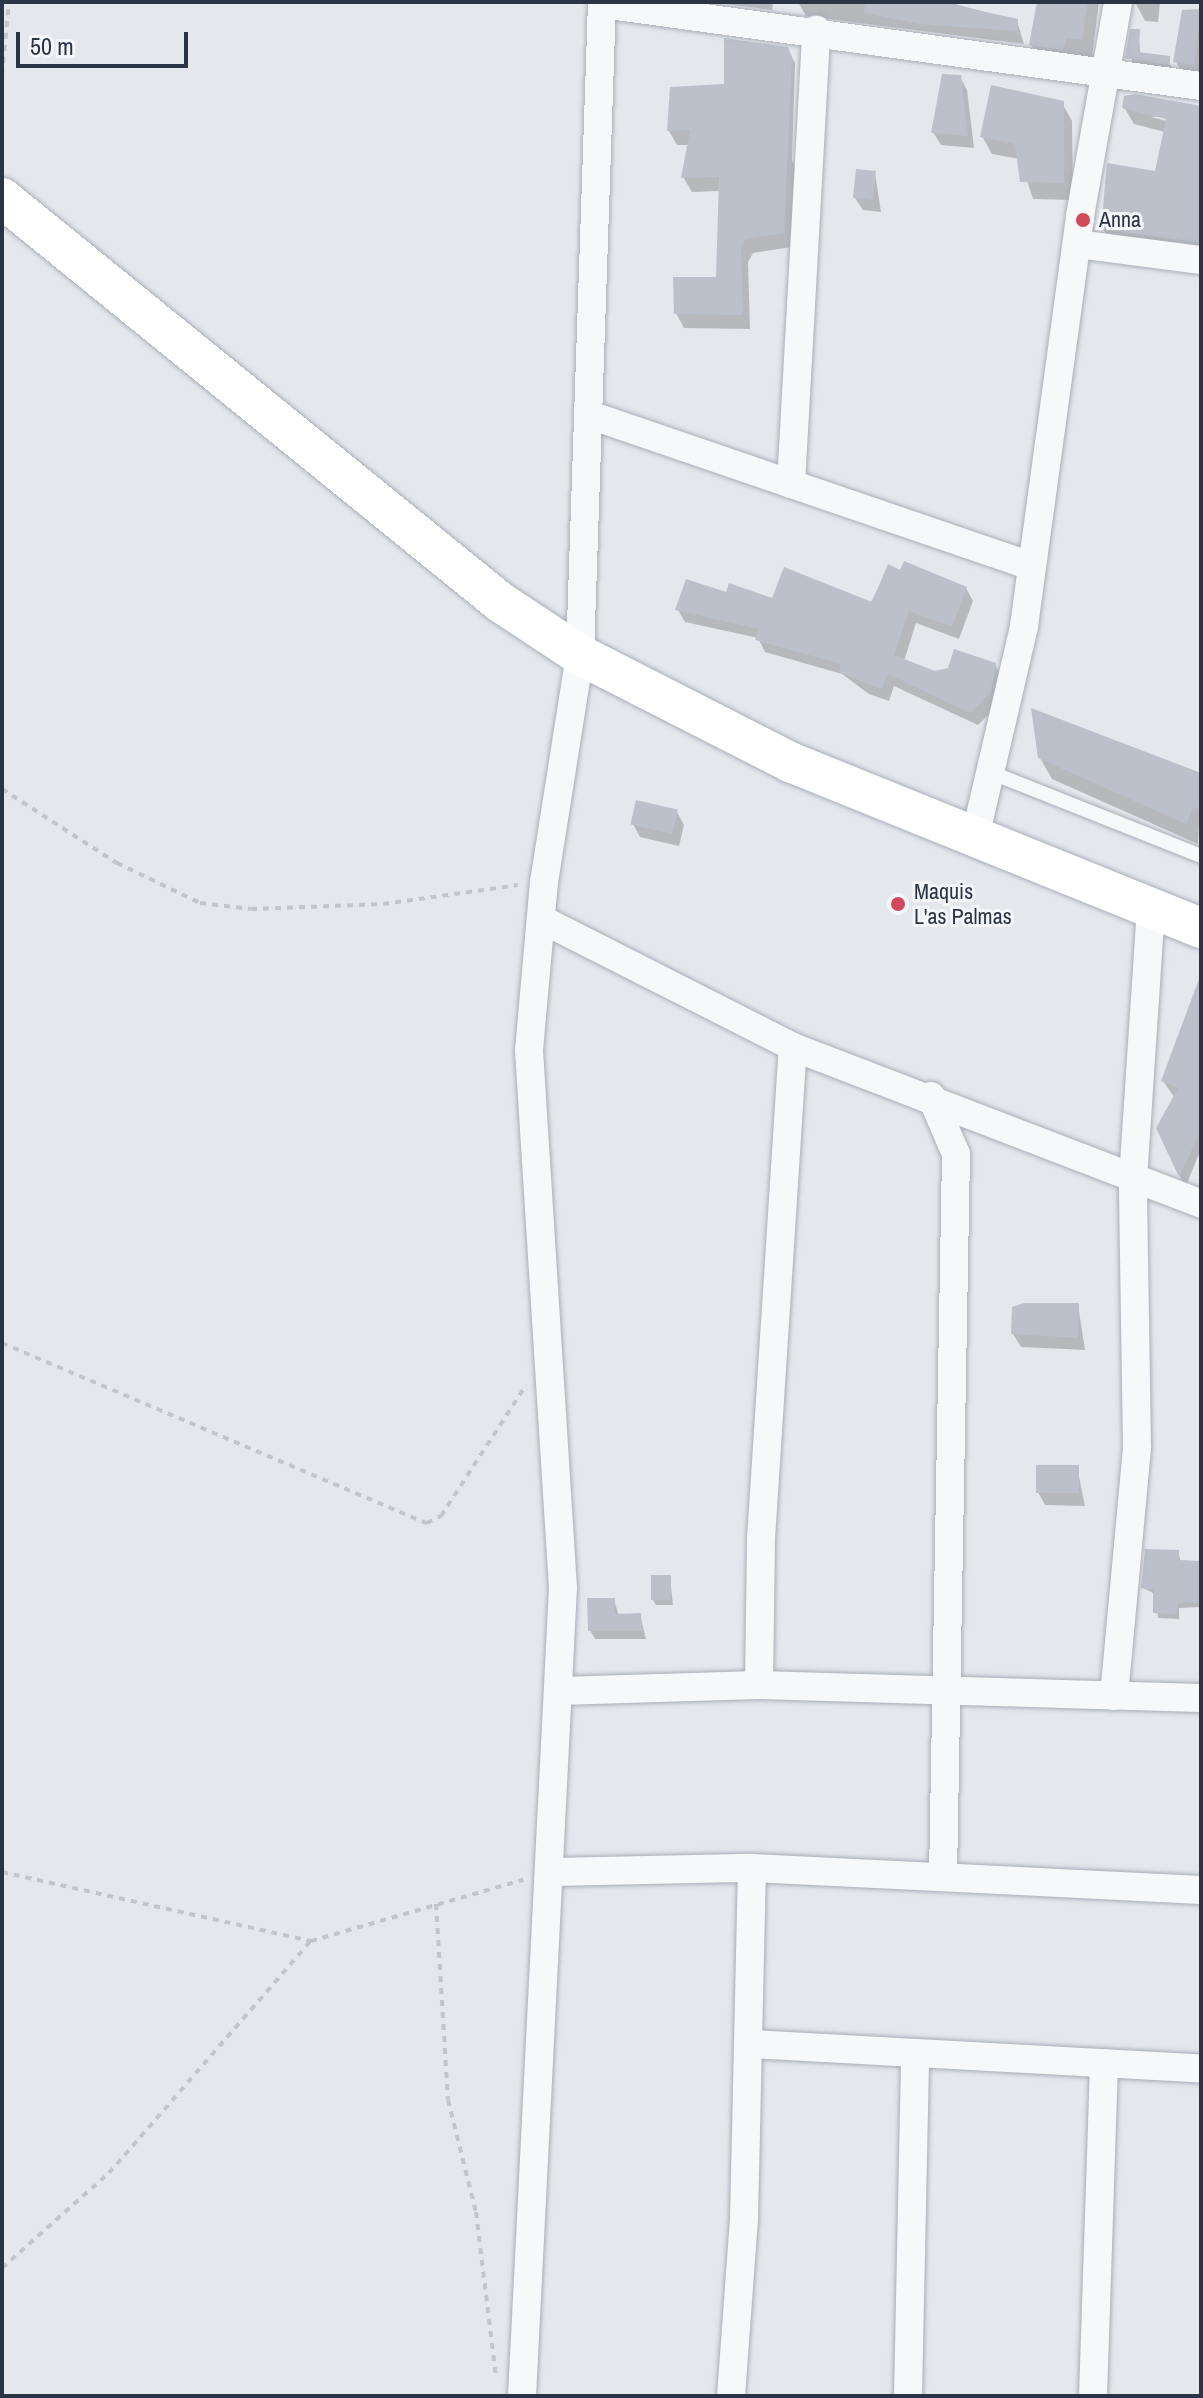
<!DOCTYPE html>
<html>
<head>
<meta charset="utf-8">
<style>
  body { margin:0 }
  #map { position:relative; width:1203px; height:2398px; overflow:hidden; background:#e4e7ec; font-family:"Archivo Narrow",sans-serif }
  div>[style] { position:absolute }
  .shadow>* { inset:0; background:#0003 }
  .building>* { inset:0; background:#bbc0ca; transform-origin:0 0 }
  .path>* { height:4px; margin-top:-2px; transform-origin:0; background:repeating-linear-gradient(90deg,#c2c5cb 0 6px,transparent 0 12px) }
  .roads { filter:drop-shadow(0 0 2px #a9aeb7) drop-shadow(0 0 2px #a9aeb7) }
  .lane>* { height:14px; margin:-7px; padding:0 7px; transform-origin:7px; border-radius:7px; background:#f7f8fa }
  .street>* { height:28px; margin:-14px; padding:0 14px; transform-origin:14px; border-radius:14px; background:#f7f8fa }
  .secondary>* { height:40px; margin:-20px; padding:0 20px; transform-origin:20px; border-radius:20px; background:#fff }
  .dots>* { width:22px; height:22px; translate:-50% -50%; box-sizing:border-box; border:4px solid #f4f6f9; border-radius:50% }
  span { translate:-50% -50%; white-space:nowrap; text-align:center; line-height:1.15; -webkit-text-stroke:6px #f4f6f9; paint-order:stroke }
  .poi-label { font-size:22px; color:#2b3445 }
  .left { translate:0 -50%; text-align:left }
  .frame { position:absolute; inset:0; border:4px solid #2b3445; pointer-events:none }
  .scale { position:absolute; left:16px; top:32px; width:172px; height:36px; box-sizing:border-box; border:4px solid #2b3445; border-top:0; padding-left:10px; font-size:24px; line-height:28px; white-space:nowrap; color:#2b3445; -webkit-text-stroke:6px #f4f6f9; paint-order:stroke }
</style>
</head>
<body>
<div id="map">
  <div class="shadow">
    <div style="clip-path:polygon(711px 2px,773px 2px,772px 10px)"></div>
    <div style="clip-path:polygon(798px 2px,948px 2px,1017px 21px,1024px 44px,806px 16px)"></div>
    <div style="clip-path:polygon(1039px 2px,1099px 2px,1092px 57px,1042px 63px,1031px 45px)"></div>
    <div style="clip-path:polygon(1135px 2px,1160px 2px,1158px 22px,1145px 21px)"></div>
    <div style="clip-path:polygon(1201px 11px,1201px 80px,1184px 77px,1176px 62px,1184px 12px)"></div>
    <div style="clip-path:polygon(1139px 31px,1140px 54px,1168px 58px,1172px 69px,1131px 64px)"></div>
    <div style="clip-path:polygon(787px 48px,795px 63px,792px 161px,799px 174px,792px 247px,753px 253px,748px 262px,750px 329px,684px 328px,676px 313px,718px 279px,720px 191px,692px 192px,683px 177px,689px 145px,677px 145px,669px 131px)"></div>
    <div style="clip-path:polygon(960px 77px,967px 90px,974px 148px,941px 145px,933px 132px)"></div>
    <div style="clip-path:polygon(1062px 103px,1072px 121px,1073px 200px,1033px 199px,1020px 159px,992px 154px,982px 136px)"></div>
    <div style="clip-path:polygon(evenodd,1124px 107px,1201px 108px,1201px 259px,1113px 246px,1103px 229px,1157px 173px,1165px 132px,1134px 124px,1124px 107px,1162px 116px,1175px 123px,1151px 117px,1162px 116px)"></div>
    <div style="clip-path:polygon(875px 173px,881px 212px,863px 210px,855px 198px)"></div>
    <div style="clip-path:polygon(889px 567px,966px 588px,973px 601px,959px 639px,916px 623px,904px 661px,935px 673px,995px 665px,1002px 678px,998px 705px,978px 725px,894px 686px,889px 701px,869px 694px,842px 674px,765px 652px,758px 638px,685px 622px,678px 610px,727px 594px,869px 606px)"></div>
    <div style="clip-path:polygon(1040px 758px,1201px 774px,1198px 844px,1052px 779px)"></div>
    <div style="clip-path:polygon(677px 812px,684px 825px,679px 846px,640px 837px,633px 824px)"></div>
    <div style="clip-path:polygon(1189px 1012px,1201px 1016px,1201px 1149px,1185px 1188px,1159px 1128px,1175px 1098px,1163px 1081px)"></div>
    <div style="clip-path:polygon(1078px 1305px,1085px 1350px,1021px 1347px,1013px 1334px)"></div>
    <div style="clip-path:polygon(1077px 1467px,1085px 1506px,1045px 1505px,1038px 1492px)"></div>
    <div style="clip-path:polygon(1178px 1552px,1181px 1562px,1201px 1561px,1201px 1607px,1179px 1608px,1179px 1619px,1158px 1618px,1155px 1594px,1143px 1588px)"></div>
    <div style="clip-path:polygon(670px 1577px,673px 1605px,656px 1605px,653px 1600px)"></div>
    <div style="clip-path:polygon(614px 1600px,619px 1616px,640px 1615px,646px 1639px,595px 1639px,590px 1630px)"></div>
  </div>
  <div class="building">
    <div style="clip-path:polygon(865px 2px,940px 2px,1018px 19px,1017px 31px,920px 24px,864px 13px)"></div>
    <div style="clip-path:polygon(1037px 2px,1088px 2px,1082px 40px,1066px 38px,1063px 50px,1029px 45px)"></div>
    <div style="clip-path:polygon(1201px 9px,1194px 66px,1173px 62px,1182px 10px)"></div>
    <div style="clip-path:polygon(1130px 29px,1140px 29px,1138px 52px,1170px 56px,1170px 65px,1125px 58px)"></div>
    <div style="clip-path:polygon(724px 38px,788px 47px,792px 57px,784px 233px,745px 239px,741px 247px,743px 315px,674px 314px,673px 277px,716px 277px,719px 177px,681px 178px,690px 130px,667px 131px,670px 87px,724px 84px)"></div>
    <div style="clip-path:polygon(942px 74px,961px 75px,968px 136px,931px 133px)"></div>
    <div style="clip-path:polygon(991px 85px,1064px 101px,1064px 183px,1020px 182px,1015px 144px,980px 137px)"></div>
    <div style="clip-path:polygon(1135px 94px,1201px 106px,1201px 243px,1101px 229px,1107px 163px,1155px 171px,1166px 119px,1122px 108px,1124px 96px)"></div>
    <div style="left:856px;top:169px;width:20px;height:29px;rotate:6deg"></div>
    <div style="clip-path:polygon(904px 561px,967px 587px,952px 627px,909px 611px,894px 655px,935px 671px,948px 668px,954px 649px,996px 663px,991px 692px,970px 713px,887px 674px,882px 689px,838px 672px,841px 664px,755px 640px,759px 629px,675px 610px,686px 579px,726px 592px,729px 583px,772px 598px,784px 567px,872px 602px,888px 564px,900px 570px)"></div>
    <div style="clip-path:polygon(1031px 708px,1201px 773px,1201px 810px,1193px 807px,1186px 824px,1038px 758px)"></div>
    <div style="left:636px;top:800px;width:43px;height:25px;rotate:13deg"></div>
    <div style="clip-path:polygon(1199px 979px,1201px 1130px,1179px 1177px,1156px 1128px,1178px 1088px,1161px 1081px)"></div>
    <div style="clip-path:polygon(1024px 1303px,1079px 1303px,1078px 1338px,1011px 1334px,1012px 1307px)"></div>
    <div style="left:1036px;top:1465px;width:43px;height:28px"></div>
    <div style="clip-path:polygon(1145px 1549px,1179px 1550px,1179px 1560px,1201px 1561px,1201px 1602px,1177px 1603px,1177px 1614px,1153px 1613px,1153px 1589px,1141px 1588px)"></div>
    <div style="left:651px;top:1575px;width:20px;height:25px"></div>
    <div style="clip-path:polygon(587px 1598px,615px 1598px,614px 1614px,641px 1613px,642px 1631px,588px 1631px)"></div>
  </div>
  <div class="path">
    <div style="left:2px;top:75px;width:73px;rotate:-84.5deg"></div>
    <div style="left:2px;top:789px;width:137px;rotate:32.8deg"></div>
    <div style="left:117px;top:863px;width:92px;rotate:25.7deg"></div>
    <div style="left:200px;top:903px;width:51px;rotate:6.7deg"></div>
    <div style="left:251px;top:909px;width:132px;rotate:-2.2deg"></div>
    <div style="left:383px;top:904px;width:136px;rotate:-8deg"></div>
    <div style="left:2px;top:1343px;width:462px;rotate:23deg"></div>
    <div style="left:427px;top:1523px;width:16px;rotate:-27deg"></div>
    <div style="left:441px;top:1516px;width:156px;rotate:-57deg"></div>
    <div style="left:2px;top:1872px;width:317px;rotate:12.6deg"></div>
    <div style="left:311px;top:1941px;width:221px;rotate:-16.1deg"></div>
    <div style="left:436px;top:1904px;width:196px;rotate:86.5deg"></div>
    <div style="left:448px;top:2100px;width:115px;rotate:76deg"></div>
    <div style="left:476px;top:2212px;width:166px;rotate:83.1deg"></div>
    <div style="left:2px;top:2268px;width:143px;rotate:-41.6deg"></div>
    <div style="left:109px;top:2173px;width:308px;rotate:-49deg"></div>
  </div>
  <div class="roads">
    <div class="lane">
      <div style="left:990px;top:772px;width:227px;rotate:21.7deg"></div>
    </div>
    <div class="street">
      <div style="left:602px;top:4px;width:605px;rotate:7.8deg"></div>
      <div style="left:1077px;top:244px;width:125px;rotate:7.4deg"></div>
      <div style="left:590px;top:415px;width:466px;rotate:18.9deg"></div>
      <div style="left:791px;top:484px;width:455px;rotate:-86.8deg"></div>
      <div style="left:976px;top:833px;width:212px;rotate:-76.9deg"></div>
      <div style="left:1024px;top:626px;width:414px;rotate:-82.2deg"></div>
      <div style="left:1080px;top:216px;width:217px;rotate:-79.9deg"></div>
      <div style="left:541px;top:919px;width:283px;rotate:26.9deg"></div>
      <div style="left:793px;top:1047px;width:437px;rotate:21deg"></div>
      <div style="left:931px;top:1096px;width:63px;rotate:66.7deg"></div>
      <div style="left:956px;top:1154px;width:723px;rotate:91.03deg"></div>
      <div style="left:759px;top:1685px;width:146px;rotate:-89.2deg"></div>
      <div style="left:761px;top:1539px;width:493px;rotate:-86.3deg"></div>
      <div style="left:559px;top:1691px;width:200px;rotate:-1.7deg"></div>
      <div style="left:759px;top:1685px;width:442px;rotate:1.7deg"></div>
      <div style="left:1114px;top:1696px;width:250px;rotate:-84.7deg"></div>
      <div style="left:1137px;top:1447px;width:268px;rotate:-90.9deg"></div>
      <div style="left:1133px;top:1179px;width:271px;rotate:-86.2deg"></div>
      <div style="left:553px;top:1872px;width:199px;rotate:-1.2deg"></div>
      <div style="left:752px;top:1868px;width:450px;rotate:2.8deg"></div>
      <div style="left:751px;top:2044px;width:451px;rotate:3.1deg"></div>
      <div style="left:522px;top:2396px;width:809px;rotate:-87.1deg"></div>
      <div style="left:563px;top:1588px;width:539px;rotate:-93.62deg"></div>
      <div style="left:529px;top:1050px;width:169px;rotate:-84.9deg"></div>
      <div style="left:544px;top:882px;width:230px;rotate:-81deg"></div>
      <div style="left:580px;top:655px;width:653px;rotate:-88.07deg"></div>
      <div style="left:731px;top:2396px;width:177px;rotate:-85.8deg"></div>
      <div style="left:744px;top:2219px;width:351px;rotate:-88.7deg"></div>
      <div style="left:908px;top:2396px;width:341px;rotate:-88.8deg"></div>
      <div style="left:1093px;top:2396px;width:333px;rotate:-88.1deg"></div>
    </div>
    <div class="secondary">
      <div style="left:2px;top:198px;width:641px;rotate:39.05deg"></div>
      <div style="left:500px;top:602px;width:96px;rotate:33.5deg"></div>
      <div style="left:580px;top:655px;width:236px;rotate:27deg"></div>
      <div style="left:790px;top:762px;width:443px;rotate:22deg"></div>
    </div>
  </div>
  <div class="dots">
    <div style="left:1083px;top:220px;background:#d1495b"></div>
    <div style="left:898px;top:904px;background:#d1495b"></div>
  </div>
  <div class="poi-label">
    <span class="left" style="left:1099px;top:220px">Anna</span>
    <span class="left" style="left:914px;top:904px">Maquis<br>L'as Palmas</span>
  </div>
  <div class="frame"></div>
  <div class="scale">50 m</div>
</div>
</body>
</html>
